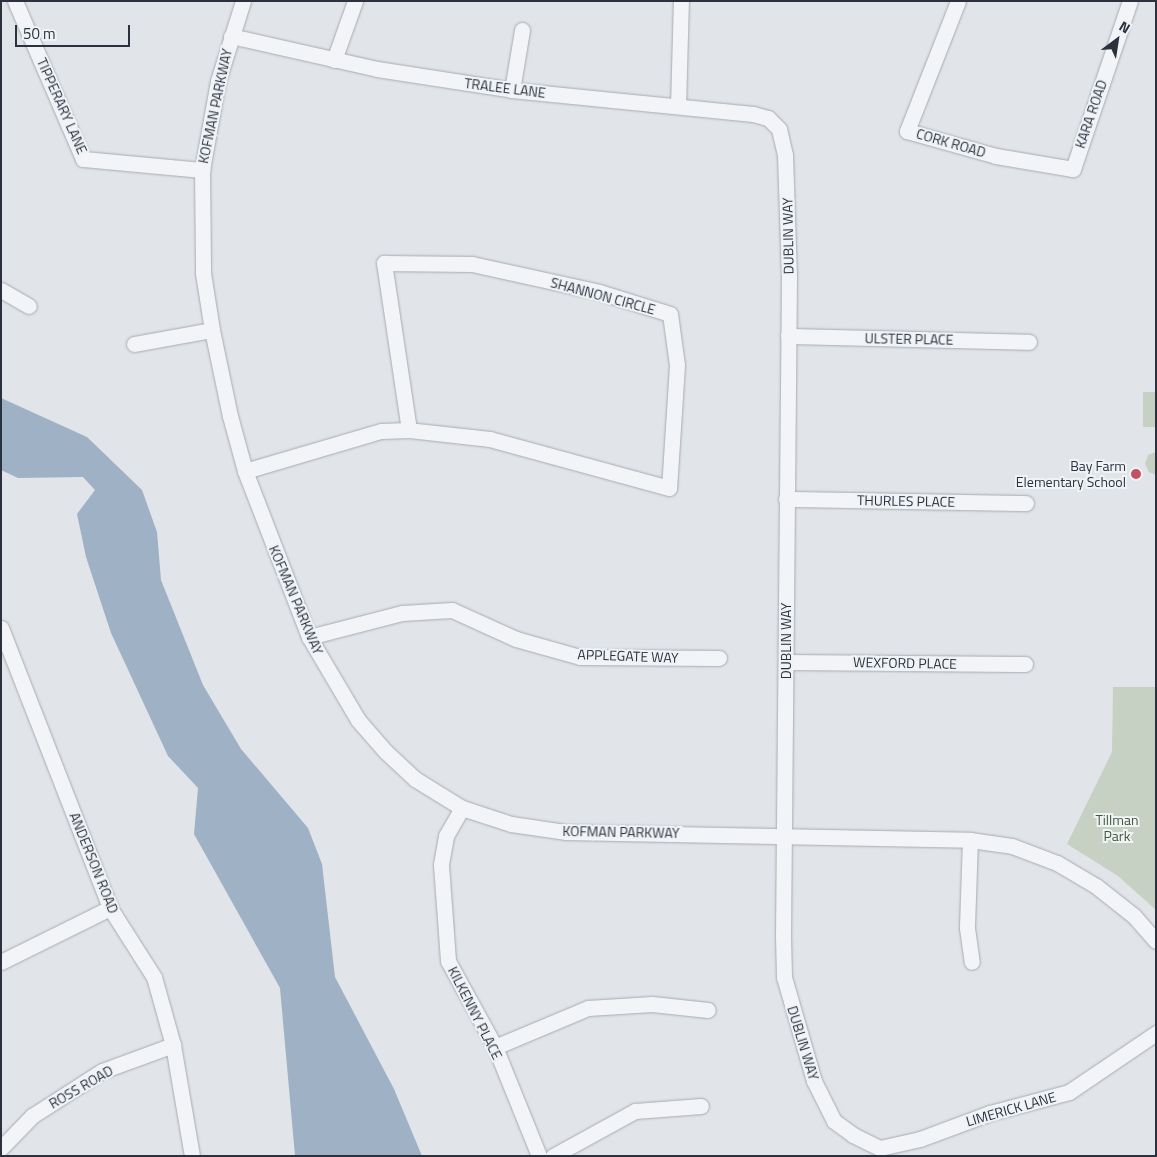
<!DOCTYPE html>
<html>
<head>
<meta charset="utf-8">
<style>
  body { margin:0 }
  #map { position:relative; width:1157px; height:1157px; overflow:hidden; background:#e1e4e8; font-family:"Titillium Web",sans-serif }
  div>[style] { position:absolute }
  .green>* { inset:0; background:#c6d1c3; transform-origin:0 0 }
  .water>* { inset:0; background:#9fb1c5 }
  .roads { filter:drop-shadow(0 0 1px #a7abb2) drop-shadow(0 0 1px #a7abb2) }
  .minor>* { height:15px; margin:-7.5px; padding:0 7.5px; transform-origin:7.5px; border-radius:7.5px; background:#f3f4f7 }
  .dots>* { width:14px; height:14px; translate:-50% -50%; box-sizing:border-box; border:2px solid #f0f3f6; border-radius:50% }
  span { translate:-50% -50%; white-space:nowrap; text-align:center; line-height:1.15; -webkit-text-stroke:4px #f0f3f6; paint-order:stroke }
  .street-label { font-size:14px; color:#2b323e }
  .poi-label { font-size:14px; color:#2b323e }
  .right { translate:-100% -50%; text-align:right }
  .park-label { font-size:14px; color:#3f5939 }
  .frame { position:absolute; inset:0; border:2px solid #2b323e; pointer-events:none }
  .north { position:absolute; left:1092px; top:15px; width:50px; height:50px; -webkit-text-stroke:4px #f0f3f6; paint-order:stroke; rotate:31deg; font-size:14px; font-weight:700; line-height:20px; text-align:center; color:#2b323e }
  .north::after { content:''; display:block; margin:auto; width:18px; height:22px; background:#2b323e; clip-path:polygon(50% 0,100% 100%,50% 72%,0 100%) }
  .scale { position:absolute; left:15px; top:25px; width:115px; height:22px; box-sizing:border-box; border:2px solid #2b323e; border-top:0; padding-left:6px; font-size:15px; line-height:18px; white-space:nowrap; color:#2b323e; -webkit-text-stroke:4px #f0f3f6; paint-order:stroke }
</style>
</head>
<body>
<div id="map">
  <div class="green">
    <div style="left:1143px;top:392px;width:13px;height:35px"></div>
    <div style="clip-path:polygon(1156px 452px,1156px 475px,1149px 472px,1145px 464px,1148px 455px)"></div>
    <div style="clip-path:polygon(1113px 687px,1156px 687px,1156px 910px,1118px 876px,1067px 844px,1112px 752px)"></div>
  </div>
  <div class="water">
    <div style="clip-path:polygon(1px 398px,87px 437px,142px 490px,157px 532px,161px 580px,203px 685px,241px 749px,308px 828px,322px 864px,335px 977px,394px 1089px,422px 1156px,295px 1156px,280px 988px,194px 834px,198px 788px,168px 756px,111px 633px,86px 557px,77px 514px,95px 490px,83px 477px,18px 478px,1px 470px)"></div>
  </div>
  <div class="roads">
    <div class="minor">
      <div style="left:15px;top:1px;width:172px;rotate:66.7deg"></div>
      <div style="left:83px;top:159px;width:120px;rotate:5.3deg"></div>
      <div style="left:243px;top:1px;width:84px;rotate:107.4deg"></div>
      <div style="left:218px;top:81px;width:90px;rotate:100.2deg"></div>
      <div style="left:202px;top:170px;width:103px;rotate:89.4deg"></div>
      <div style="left:203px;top:273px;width:58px;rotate:81deg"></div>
      <div style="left:212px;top:330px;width:88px;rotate:78.2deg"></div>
      <div style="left:230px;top:416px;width:57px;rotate:74.7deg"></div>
      <div style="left:245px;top:471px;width:178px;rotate:68.9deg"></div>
      <div style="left:309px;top:637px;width:96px;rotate:59.4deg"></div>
      <div style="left:358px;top:720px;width:41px;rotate:48.9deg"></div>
      <div style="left:385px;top:751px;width:41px;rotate:43deg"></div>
      <div style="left:415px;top:779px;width:55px;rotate:31.7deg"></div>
      <div style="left:462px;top:808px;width:52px;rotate:18.1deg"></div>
      <div style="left:511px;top:824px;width:56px;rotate:8.3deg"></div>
      <div style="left:566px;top:832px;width:404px;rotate:1.1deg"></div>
      <div style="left:970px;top:840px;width:42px;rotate:8.1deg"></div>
      <div style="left:1012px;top:846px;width:48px;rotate:20.7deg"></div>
      <div style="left:1057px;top:863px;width:45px;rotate:30.5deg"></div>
      <div style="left:1096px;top:886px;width:48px;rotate:38.3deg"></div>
      <div style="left:1134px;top:916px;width:33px;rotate:49deg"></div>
      <div style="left:958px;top:1px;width:140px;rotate:111.4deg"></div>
      <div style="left:907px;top:131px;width:92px;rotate:15.7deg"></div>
      <div style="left:996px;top:156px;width:78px;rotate:9.6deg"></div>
      <div style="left:1073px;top:169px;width:177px;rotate:-71.3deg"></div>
      <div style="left:231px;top:36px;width:150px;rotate:12.7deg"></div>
      <div style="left:377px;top:69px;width:137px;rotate:8.8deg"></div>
      <div style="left:512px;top:90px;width:242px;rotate:5.7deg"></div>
      <div style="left:753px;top:114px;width:16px;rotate:15deg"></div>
      <div style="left:768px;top:118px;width:16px;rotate:45deg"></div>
      <div style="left:779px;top:129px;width:27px;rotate:77deg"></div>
      <div style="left:785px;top:155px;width:121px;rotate:88.1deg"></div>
      <div style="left:789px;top:276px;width:660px;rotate:90.52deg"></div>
      <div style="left:783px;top:936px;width:41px;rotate:88.6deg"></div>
      <div style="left:784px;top:977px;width:108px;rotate:73.9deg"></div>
      <div style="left:814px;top:1081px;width:45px;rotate:63.4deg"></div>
      <div style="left:834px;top:1121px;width:24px;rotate:36deg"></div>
      <div style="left:853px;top:1135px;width:30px;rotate:26deg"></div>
      <div style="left:880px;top:1148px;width:41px;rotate:-12.7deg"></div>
      <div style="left:920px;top:1139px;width:75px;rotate:-20.4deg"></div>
      <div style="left:990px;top:1113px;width:82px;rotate:-14.9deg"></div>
      <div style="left:1069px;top:1092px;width:105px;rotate:-34.1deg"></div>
      <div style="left:334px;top:60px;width:63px;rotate:-70.4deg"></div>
      <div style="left:512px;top:90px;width:61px;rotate:-80.5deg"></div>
      <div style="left:678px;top:106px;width:105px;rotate:-88.4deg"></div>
      <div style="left:384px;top:263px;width:88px;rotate:0.7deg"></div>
      <div style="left:472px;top:264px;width:130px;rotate:12.4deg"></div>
      <div style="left:599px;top:292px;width:74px;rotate:17.2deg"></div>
      <div style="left:670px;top:314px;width:51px;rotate:82.2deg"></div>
      <div style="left:677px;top:365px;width:123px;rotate:93.7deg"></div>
      <div style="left:669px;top:488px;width:186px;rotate:-164.7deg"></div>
      <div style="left:490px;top:439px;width:81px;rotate:-173.7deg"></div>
      <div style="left:409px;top:430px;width:169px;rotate:-98.5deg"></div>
      <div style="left:1px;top:290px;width:32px;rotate:30deg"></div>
      <div style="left:788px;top:336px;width:241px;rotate:1.4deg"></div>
      <div style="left:134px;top:344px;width:79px;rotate:-10.2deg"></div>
      <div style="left:245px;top:471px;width:142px;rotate:-16.4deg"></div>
      <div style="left:381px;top:431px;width:28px;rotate:-2deg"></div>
      <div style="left:786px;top:499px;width:240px;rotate:1deg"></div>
      <div style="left:1px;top:628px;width:300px;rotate:68.7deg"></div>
      <div style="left:110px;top:908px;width:82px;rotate:57.5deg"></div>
      <div style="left:154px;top:977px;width:71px;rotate:74.4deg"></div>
      <div style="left:173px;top:1045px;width:113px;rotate:80.3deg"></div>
      <div style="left:309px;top:637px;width:96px;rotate:-14.5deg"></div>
      <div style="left:402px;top:613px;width:50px;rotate:-3.4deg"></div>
      <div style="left:452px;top:610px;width:70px;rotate:24.4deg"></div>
      <div style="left:516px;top:639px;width:66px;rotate:15.7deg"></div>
      <div style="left:580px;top:657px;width:139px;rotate:0.4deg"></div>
      <div style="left:786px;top:662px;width:239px;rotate:0.5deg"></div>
      <div style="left:462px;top:808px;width:32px;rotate:120deg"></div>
      <div style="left:446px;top:836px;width:29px;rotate:100deg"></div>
      <div style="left:441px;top:865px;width:96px;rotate:85.8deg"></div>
      <div style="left:448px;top:961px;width:98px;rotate:61.3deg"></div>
      <div style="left:495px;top:1047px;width:118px;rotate:68deg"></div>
      <div style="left:970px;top:840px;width:88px;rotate:92deg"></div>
      <div style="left:967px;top:928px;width:34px;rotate:82deg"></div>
      <div style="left:1px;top:962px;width:122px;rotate:-26.4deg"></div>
      <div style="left:495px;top:1047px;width:101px;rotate:-22.8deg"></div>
      <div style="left:588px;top:1008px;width:64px;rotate:-3.6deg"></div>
      <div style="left:652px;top:1004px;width:56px;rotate:6.1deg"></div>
      <div style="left:1px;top:1148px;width:45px;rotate:-45.9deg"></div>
      <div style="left:32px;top:1116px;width:83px;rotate:-32.7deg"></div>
      <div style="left:102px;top:1071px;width:76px;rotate:-20.1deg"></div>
      <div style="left:553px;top:1156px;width:94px;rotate:-28.8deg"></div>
      <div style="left:635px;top:1111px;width:66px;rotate:-4.3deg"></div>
    </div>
  </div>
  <div class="dots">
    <div style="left:1136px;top:474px;background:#c25161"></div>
  </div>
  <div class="street-label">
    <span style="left:505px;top:88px;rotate:7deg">TRALEE LANE</span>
    <span style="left:62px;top:106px;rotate:66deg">TIPPERARY LANE</span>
    <span style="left:215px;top:106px;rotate:-78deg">KOFMAN PARKWAY</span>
    <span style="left:1091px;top:114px;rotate:-71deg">KARA ROAD</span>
    <span style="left:951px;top:143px;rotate:16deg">CORK ROAD</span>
    <span style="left:788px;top:236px;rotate:-91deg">DUBLIN WAY</span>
    <span style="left:603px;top:296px;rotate:15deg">SHANNON CIRCLE</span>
    <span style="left:909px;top:339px;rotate:1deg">ULSTER PLACE</span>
    <span style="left:906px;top:501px;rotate:1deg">THURLES PLACE</span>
    <span style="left:296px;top:600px;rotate:67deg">KOFMAN PARKWAY</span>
    <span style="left:786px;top:641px;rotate:-90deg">DUBLIN WAY</span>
    <span style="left:628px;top:656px;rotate:2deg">APPLEGATE WAY</span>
    <span style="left:905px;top:663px;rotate:1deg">WEXFORD PLACE</span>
    <span style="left:621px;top:832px;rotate:1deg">KOFMAN PARKWAY</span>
    <span style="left:94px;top:863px;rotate:68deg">ANDERSON ROAD</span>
    <span style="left:475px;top:1013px;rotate:63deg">KILKENNY PLACE</span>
    <span style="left:803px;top:1043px;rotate:73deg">DUBLIN WAY</span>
    <span style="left:81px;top:1087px;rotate:-30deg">ROSS ROAD</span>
    <span style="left:1011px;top:1109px;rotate:-16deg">LIMERICK LANE</span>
  </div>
  <div class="poi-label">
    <span class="right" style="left:1126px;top:474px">Bay Farm<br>Elementary School</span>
  </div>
  <div class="park-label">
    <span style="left:1117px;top:828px">Tillman<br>Park</span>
  </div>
  <div class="frame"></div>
  <div class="north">N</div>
  <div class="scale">50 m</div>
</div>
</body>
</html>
